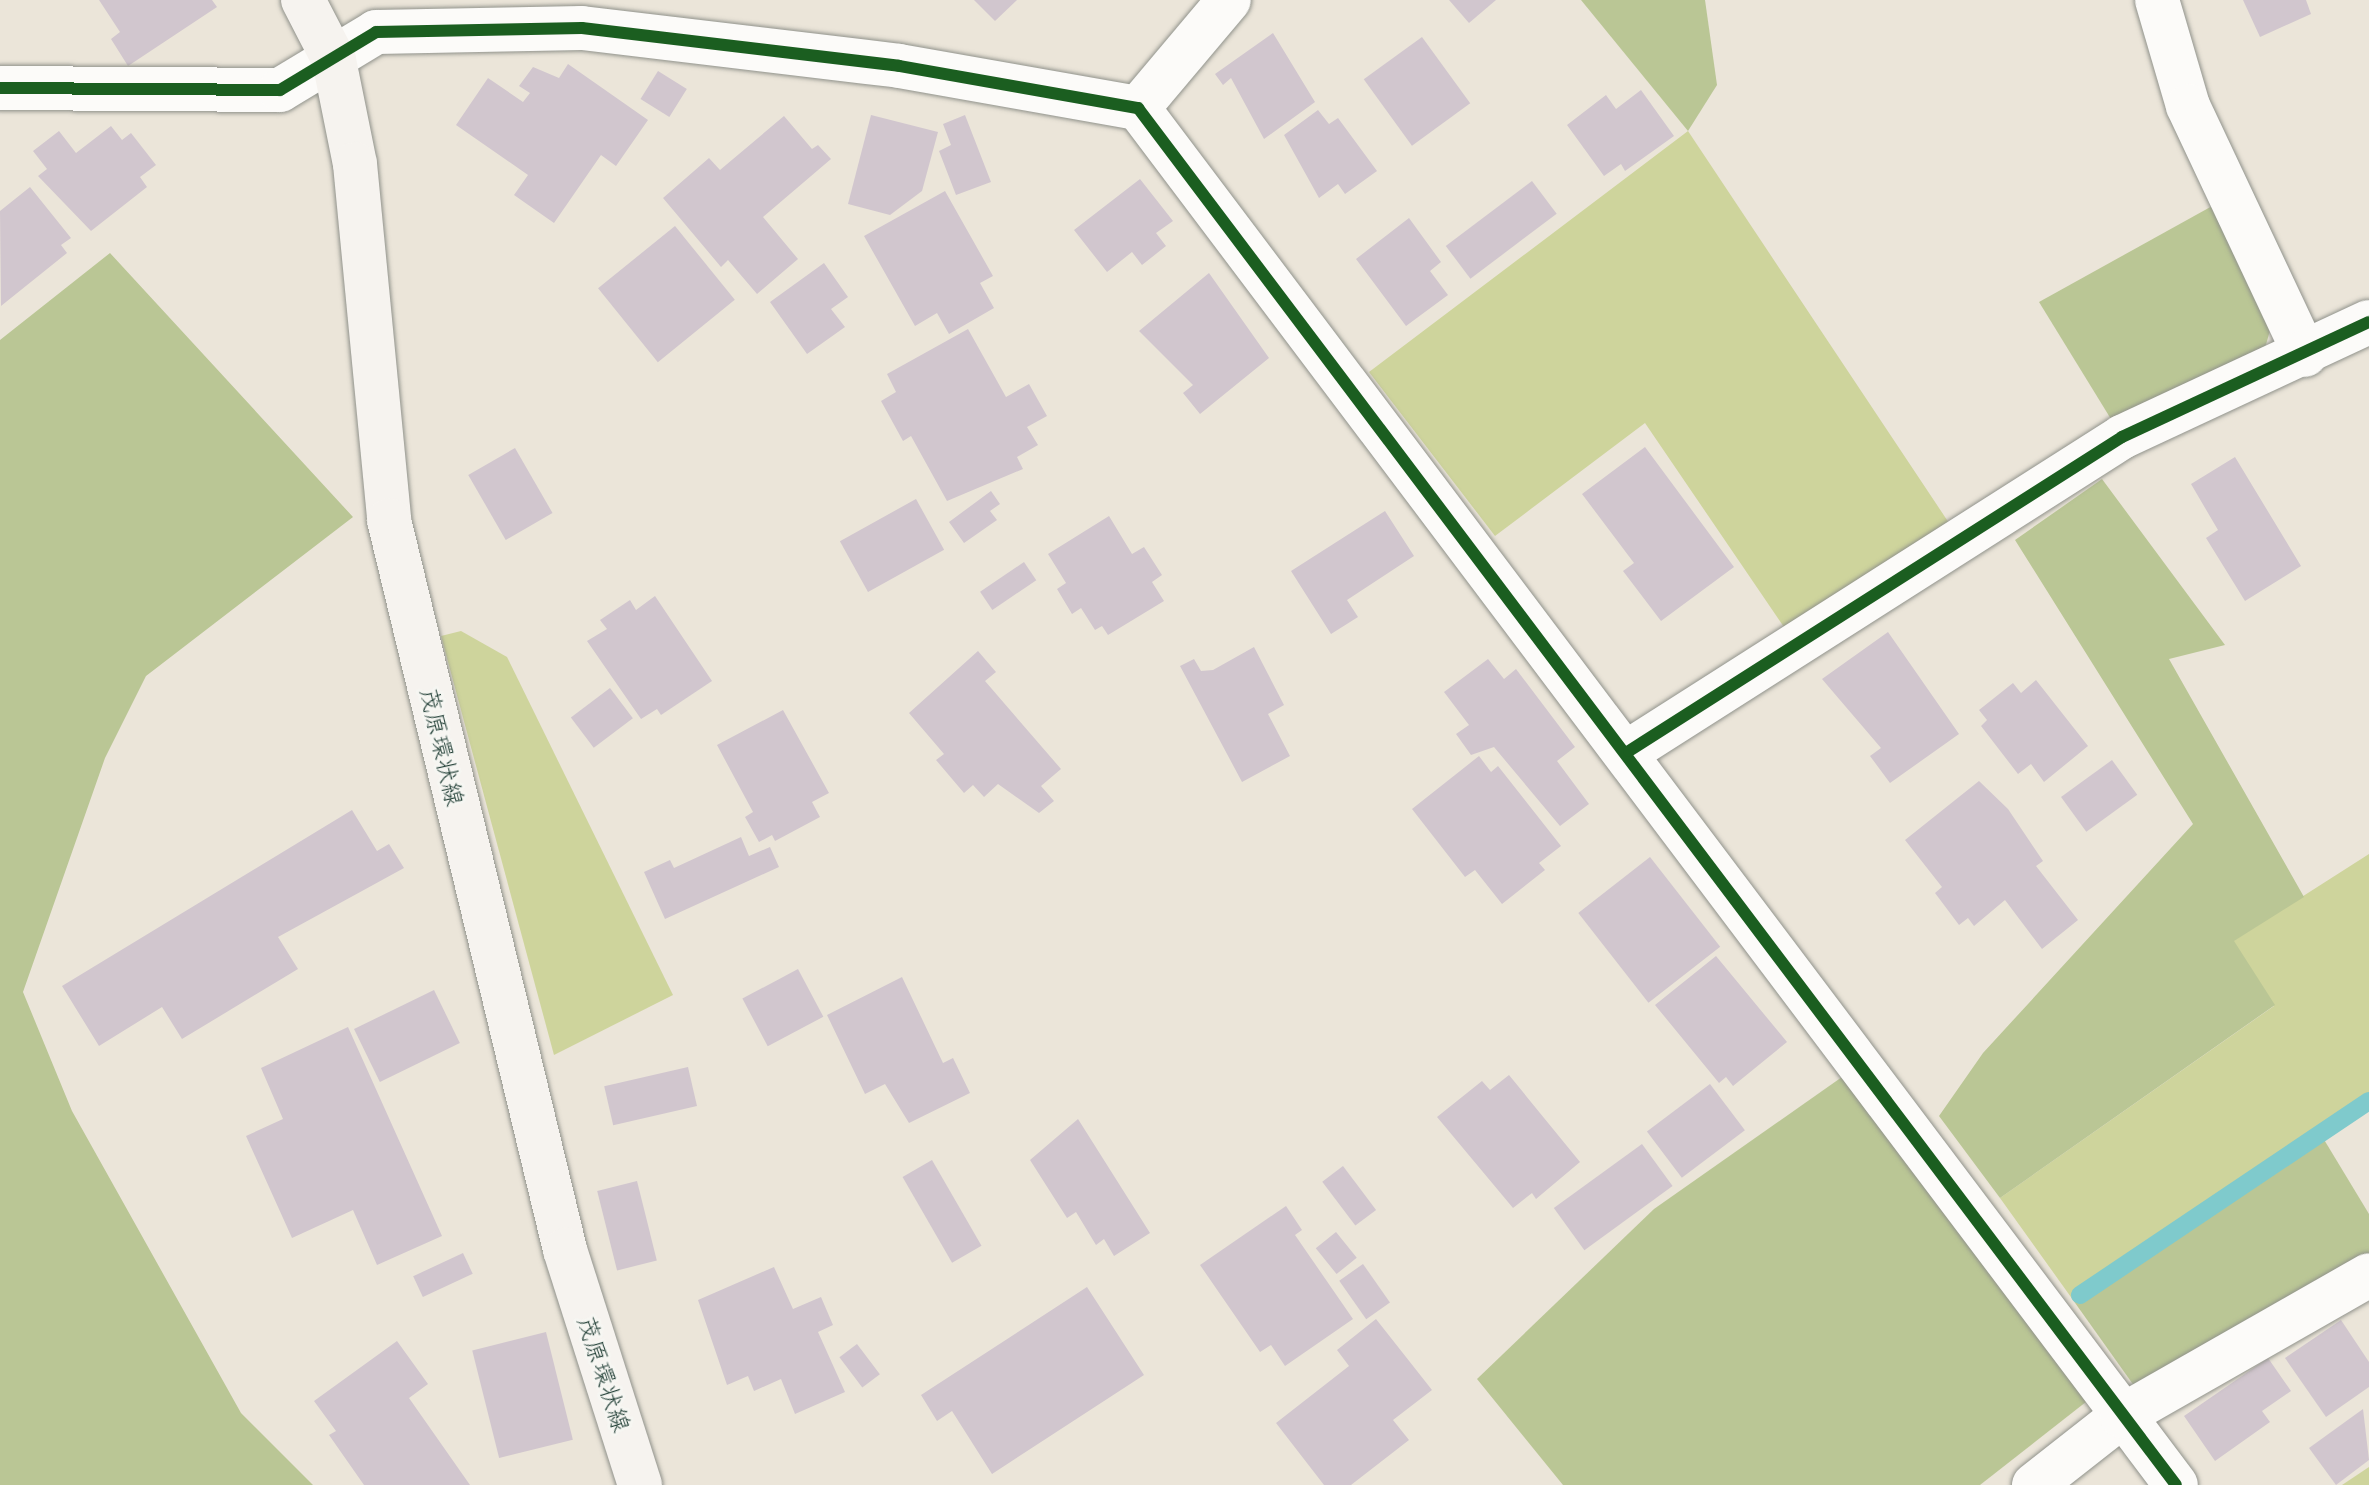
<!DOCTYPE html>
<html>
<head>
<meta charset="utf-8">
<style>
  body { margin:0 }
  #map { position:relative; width:2369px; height:1485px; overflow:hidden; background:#ebe5d9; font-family:Itim,"Klee One",sans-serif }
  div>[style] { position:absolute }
  .green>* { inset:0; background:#ced49c }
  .forest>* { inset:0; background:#bac695 }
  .stream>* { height:18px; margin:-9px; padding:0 9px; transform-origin:9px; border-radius:9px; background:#7fcacc }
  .building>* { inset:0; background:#d1c6ce; transform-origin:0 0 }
  .roads { filter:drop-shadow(0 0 2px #90928b) drop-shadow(0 0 2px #90928b) }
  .minor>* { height:44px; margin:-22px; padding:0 22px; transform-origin:22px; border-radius:22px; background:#fcfbf9 }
  .secondary>* { height:44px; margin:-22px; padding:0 22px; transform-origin:22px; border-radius:22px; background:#f6f3ef }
  .cycleway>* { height:12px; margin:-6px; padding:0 6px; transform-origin:6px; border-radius:6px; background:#1b5e20 }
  span { translate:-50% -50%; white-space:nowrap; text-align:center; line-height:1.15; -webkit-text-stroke:6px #f6f6f2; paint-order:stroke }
  .street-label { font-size:24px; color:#1f3d34 }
</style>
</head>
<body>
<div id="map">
  <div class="green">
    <div style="clip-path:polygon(1688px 131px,1953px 529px,1786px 630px,1645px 423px,1495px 536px,1369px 372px)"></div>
    <div style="clip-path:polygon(461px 631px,507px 657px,673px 995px,554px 1055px,441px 636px)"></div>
    <div style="clip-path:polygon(2369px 854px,2369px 1101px,2073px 1300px,2000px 1198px,2274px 1006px,2233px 941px)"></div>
    <div style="clip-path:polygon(2369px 1467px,2369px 1485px,2342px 1485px)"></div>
  </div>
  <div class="forest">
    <div style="clip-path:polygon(1581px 0,1705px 0,1717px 85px,1688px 131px)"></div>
    <div style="clip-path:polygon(2214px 205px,2271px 327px,2263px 355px,2114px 424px,2039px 302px)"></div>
    <div style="clip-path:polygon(110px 253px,353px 517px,146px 676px,105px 758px,23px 992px,72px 1111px,241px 1413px,313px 1485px,0 1485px,0 340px)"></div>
    <div style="clip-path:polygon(2102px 479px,2225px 645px,2169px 659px,2304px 897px,2234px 941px,2275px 1005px,2000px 1198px,1939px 1116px,1983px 1053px,2193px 824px,2015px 540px)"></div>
    <div style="clip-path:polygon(1842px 1077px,2091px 1398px,1980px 1485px,1563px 1485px,1477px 1379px,1654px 1209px)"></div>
    <div style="clip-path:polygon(2320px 1133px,2369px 1214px,2369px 1257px,2142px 1397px,2073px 1300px)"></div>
  </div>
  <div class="stream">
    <div style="left:2080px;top:1295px;width:348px;rotate:-33.9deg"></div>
  </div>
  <div class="building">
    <div style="clip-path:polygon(99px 0,212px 0,217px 7px,128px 66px,111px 39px,120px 32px)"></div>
    <div style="clip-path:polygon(974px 0,1017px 0,995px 21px)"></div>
    <div style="clip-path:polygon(1449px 0,1496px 0,1469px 23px)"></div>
    <div style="clip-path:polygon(2243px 0,2306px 0,2311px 14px,2260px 37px)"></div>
    <div style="clip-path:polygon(1273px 33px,1315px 102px,1264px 139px,1231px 78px,1223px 85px,1215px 74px)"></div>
    <div style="left:1422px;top:37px;width:82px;height:72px;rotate:54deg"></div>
    <div style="clip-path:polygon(568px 64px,648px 120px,616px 166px,601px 155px,554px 223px,514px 195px,528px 175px,456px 125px,488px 78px,523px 102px,530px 93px,519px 86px,533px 67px,559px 78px)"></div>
    <div style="left:658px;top:71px;width:34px;height:33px;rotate:32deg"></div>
    <div style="clip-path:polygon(1641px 90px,1674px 136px,1625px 171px,1621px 164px,1604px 176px,1567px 125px,1606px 95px,1616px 109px)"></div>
    <div style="clip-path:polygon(1318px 110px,1329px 124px,1338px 118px,1377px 171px,1345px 194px,1338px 184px,1319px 198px,1284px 135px)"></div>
    <div style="clip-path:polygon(871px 115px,938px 132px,922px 191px,890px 215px,848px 204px)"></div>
    <div style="clip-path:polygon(965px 115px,991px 182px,956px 195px,939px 151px,951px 145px,943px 124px)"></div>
    <div style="clip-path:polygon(784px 116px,812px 149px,818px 145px,831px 159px,763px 217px,798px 259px,757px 294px,728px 260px,721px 267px,663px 198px,709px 158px,720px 170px)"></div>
    <div style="clip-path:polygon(111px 126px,122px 140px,131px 133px,156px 165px,140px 177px,147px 187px,91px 231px,38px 176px,47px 169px,33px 151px,59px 131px,76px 153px)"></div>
    <div style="clip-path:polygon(1140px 179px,1173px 221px,1156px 233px,1166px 246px,1142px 265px,1132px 252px,1107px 272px,1074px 230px)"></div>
    <div style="left:1532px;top:181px;width:41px;height:108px;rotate:53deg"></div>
    <div style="clip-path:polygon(30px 187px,71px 238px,61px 245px,67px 253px,1px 306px,0 211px)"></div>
    <div style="clip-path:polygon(945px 191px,993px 276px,980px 283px,994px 308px,949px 334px,937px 313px,915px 326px,864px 236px)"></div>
    <div style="clip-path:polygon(1409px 218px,1441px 262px,1430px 271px,1448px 295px,1406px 326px,1356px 259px)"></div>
    <div style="left:675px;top:226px;width:95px;height:99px;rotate:51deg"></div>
    <div style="clip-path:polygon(824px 263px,848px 297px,831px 309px,845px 327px,807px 354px,770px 302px)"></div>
    <div style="clip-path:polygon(1209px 273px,1269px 358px,1200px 414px,1183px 393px,1193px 385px,1139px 331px)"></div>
    <div style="clip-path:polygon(968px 329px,1006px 397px,1029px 384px,1047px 416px,1027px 427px,1038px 445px,1017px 457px,1023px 469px,947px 501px,911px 436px,903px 441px,881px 401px,896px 392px,887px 374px)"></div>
    <div style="clip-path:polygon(1645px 447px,1734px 567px,1661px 621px,1623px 571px,1634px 563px,1582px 494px)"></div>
    <div style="left:515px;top:448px;width:75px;height:54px;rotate:60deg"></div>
    <div style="clip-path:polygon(2235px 457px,2301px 566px,2245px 601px,2206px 538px,2218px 530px,2191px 484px)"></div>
    <div style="clip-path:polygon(991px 491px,1000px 504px,990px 511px,997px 520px,964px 543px,949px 522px)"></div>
    <div style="left:916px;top:499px;width:58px;height:87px;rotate:61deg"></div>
    <div style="clip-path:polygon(1385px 511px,1414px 556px,1347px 600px,1358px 617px,1331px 634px,1291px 571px)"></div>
    <div style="clip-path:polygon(1109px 516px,1132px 554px,1144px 547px,1162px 575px,1152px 582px,1164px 601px,1108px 635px,1102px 626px,1095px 630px,1081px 608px,1072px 614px,1057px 589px,1066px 583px,1048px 554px)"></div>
    <div style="left:1024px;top:562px;width:22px;height:53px;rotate:56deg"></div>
    <div style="clip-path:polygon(655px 596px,712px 681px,661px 715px,657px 709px,641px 719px,587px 641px,607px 629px,600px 620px,630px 600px,636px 610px)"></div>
    <div style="clip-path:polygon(1888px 632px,1959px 734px,1890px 783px,1870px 756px,1881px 748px,1822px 679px)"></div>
    <div style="clip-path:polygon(1254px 647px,1284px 705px,1268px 714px,1290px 756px,1242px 782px,1180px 666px,1194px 659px,1201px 671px,1213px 670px)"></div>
    <div style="clip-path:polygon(978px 651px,996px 672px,985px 681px,1061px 769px,1041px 786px,1054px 801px,1039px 813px,998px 784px,984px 797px,973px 785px,964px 793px,936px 760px,944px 754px,909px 713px)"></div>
    <div style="clip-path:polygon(1488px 659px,1504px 679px,1516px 669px,1575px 747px,1557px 761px,1589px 804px,1560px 826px,1494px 747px,1471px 755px,1456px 734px,1469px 725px,1444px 692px)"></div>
    <div style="clip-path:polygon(2036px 680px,2088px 746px,2044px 782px,2031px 764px,2018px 774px,1981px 726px,1987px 720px,1979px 710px,2013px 683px,2021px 693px)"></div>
    <div style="left:610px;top:688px;width:38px;height:49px;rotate:53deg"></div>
    <div style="clip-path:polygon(783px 710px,829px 793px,812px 802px,820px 817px,775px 841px,772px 835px,759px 842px,745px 817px,753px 812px,717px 745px)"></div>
    <div style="clip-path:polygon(1479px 756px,1491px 772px,1498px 766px,1561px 846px,1539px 863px,1545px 870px,1502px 904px,1475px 870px,1465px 877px,1412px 809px)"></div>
    <div style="left:2112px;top:760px;width:43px;height:63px;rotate:54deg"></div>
    <div style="clip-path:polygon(1979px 781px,2008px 809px,2043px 861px,2036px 866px,2078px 920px,2042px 949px,2005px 900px,1974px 926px,1968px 918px,1959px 925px,1935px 893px,1942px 887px,1905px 840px)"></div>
    <div style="clip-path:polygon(352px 810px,377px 851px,389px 844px,404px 868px,278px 937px,298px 969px,182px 1039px,162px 1007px,99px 1046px,62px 986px)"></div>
    <div style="clip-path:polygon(741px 837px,749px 856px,770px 847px,779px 867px,665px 919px,644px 872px,670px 860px,674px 868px)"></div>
    <div style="left:1650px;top:857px;width:114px;height:91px;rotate:52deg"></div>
    <div style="clip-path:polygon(1716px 956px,1787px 1042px,1733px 1086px,1726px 1077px,1719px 1083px,1655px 1005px)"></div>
    <div style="left:798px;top:969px;width:54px;height:63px;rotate:62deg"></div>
    <div style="clip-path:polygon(902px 977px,943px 1063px,953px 1058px,970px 1093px,909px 1123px,885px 1084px,865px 1094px,827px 1015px)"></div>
    <div style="left:434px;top:990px;width:59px;height:89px;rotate:64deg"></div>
    <div style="clip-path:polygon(348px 1027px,442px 1236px,377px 1265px,353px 1210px,292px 1238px,246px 1136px,283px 1119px,261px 1068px)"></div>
    <div style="left:688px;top:1067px;width:40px;height:86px;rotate:77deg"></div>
    <div style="clip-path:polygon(1509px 1075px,1580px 1162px,1536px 1199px,1532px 1193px,1513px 1208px,1437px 1117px,1482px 1081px,1490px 1090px)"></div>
    <div style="left:1710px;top:1084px;width:58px;height:79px;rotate:53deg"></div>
    <div style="clip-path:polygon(1078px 1119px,1150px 1233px,1114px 1256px,1104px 1239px,1096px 1245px,1076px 1212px,1067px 1218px,1030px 1160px)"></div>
    <div style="left:1642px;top:1144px;width:52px;height:109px;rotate:54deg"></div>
    <div style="left:932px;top:1160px;width:99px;height:34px;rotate:60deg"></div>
    <div style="left:1343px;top:1166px;width:55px;height:26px;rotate:53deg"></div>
    <div style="left:637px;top:1181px;width:82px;height:41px;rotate:76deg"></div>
    <div style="clip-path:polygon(1286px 1206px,1302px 1230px,1295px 1235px,1353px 1319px,1285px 1366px,1271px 1345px,1260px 1352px,1200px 1265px)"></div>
    <div style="left:1336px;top:1232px;width:33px;height:26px;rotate:51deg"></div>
    <div style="left:463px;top:1253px;width:23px;height:55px;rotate:65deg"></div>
    <div style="left:1363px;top:1264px;width:47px;height:29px;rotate:55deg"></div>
    <div style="clip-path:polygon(774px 1267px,793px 1309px,821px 1297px,833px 1325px,818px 1332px,845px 1392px,795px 1414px,781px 1379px,754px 1391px,748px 1376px,727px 1385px,698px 1300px)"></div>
    <div style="clip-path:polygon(1087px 1287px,1144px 1375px,992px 1474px,952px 1411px,937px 1421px,921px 1395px)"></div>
    <div style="clip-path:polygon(1376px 1319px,1432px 1390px,1393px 1420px,1409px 1440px,1351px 1485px,1324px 1485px,1276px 1423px,1349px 1366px,1337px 1350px)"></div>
    <div style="clip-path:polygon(2341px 1320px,2369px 1362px,2369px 1387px,2326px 1417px,2285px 1358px)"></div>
    <div style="left:546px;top:1332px;width:111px;height:76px;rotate:76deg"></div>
    <div style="clip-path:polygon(397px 1341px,428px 1384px,409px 1398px,470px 1485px,364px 1485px,329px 1435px,336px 1431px,314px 1401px)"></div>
    <div style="left:857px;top:1344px;width:38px;height:22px;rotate:53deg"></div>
    <div style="clip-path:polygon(2268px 1358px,2291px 1391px,2262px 1411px,2270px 1422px,2215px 1461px,2184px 1416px)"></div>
    <div style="clip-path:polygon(2363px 1409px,2369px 1460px,2336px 1485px,2309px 1448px)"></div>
  </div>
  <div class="roads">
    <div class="minor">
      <div style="left:2157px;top:0;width:110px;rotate:73.7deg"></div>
      <div style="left:2188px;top:106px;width:275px;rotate:64.8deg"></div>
      <div style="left:0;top:88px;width:280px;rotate:0.4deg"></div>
      <div style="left:280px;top:90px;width:112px;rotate:-31.1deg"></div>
      <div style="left:376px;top:32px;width:206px;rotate:-1.1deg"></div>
      <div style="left:582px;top:28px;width:319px;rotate:6.8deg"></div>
      <div style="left:899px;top:66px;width:243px;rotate:10deg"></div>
      <div style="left:1138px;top:108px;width:1724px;rotate:52.99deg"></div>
      <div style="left:1138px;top:108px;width:141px;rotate:-49.9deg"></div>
      <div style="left:1629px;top:751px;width:585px;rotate:-32.49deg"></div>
      <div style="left:2122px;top:437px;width:272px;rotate:-25deg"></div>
      <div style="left:2034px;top:1485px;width:112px;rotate:-38.1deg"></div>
      <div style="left:2122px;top:1416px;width:284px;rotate:-29.7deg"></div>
    </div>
    <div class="secondary">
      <div style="left:303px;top:0;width:68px;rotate:62.7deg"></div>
      <div style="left:334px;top:60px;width:106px;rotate:78.6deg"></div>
      <div style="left:355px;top:164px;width:358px;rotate:84.5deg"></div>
      <div style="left:389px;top:520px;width:751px;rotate:76.44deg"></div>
      <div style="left:565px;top:1250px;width:247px;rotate:72.3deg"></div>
    </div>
  </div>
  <div class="cycleway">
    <div style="left:0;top:88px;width:280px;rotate:0.4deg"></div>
    <div style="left:280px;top:90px;width:112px;rotate:-31.1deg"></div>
    <div style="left:376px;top:32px;width:206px;rotate:-1.1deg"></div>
    <div style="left:582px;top:28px;width:319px;rotate:6.8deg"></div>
    <div style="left:899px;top:66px;width:243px;rotate:10deg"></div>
    <div style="left:1138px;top:108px;width:1724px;rotate:52.99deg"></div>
    <div style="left:1629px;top:751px;width:585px;rotate:-32.49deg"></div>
    <div style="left:2122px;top:437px;width:272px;rotate:-25deg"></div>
  </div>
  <div class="street-label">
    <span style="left:442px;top:747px;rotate:77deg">茂原環状線</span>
    <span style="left:604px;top:1374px;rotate:72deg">茂原環状線</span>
  </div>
</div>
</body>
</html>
